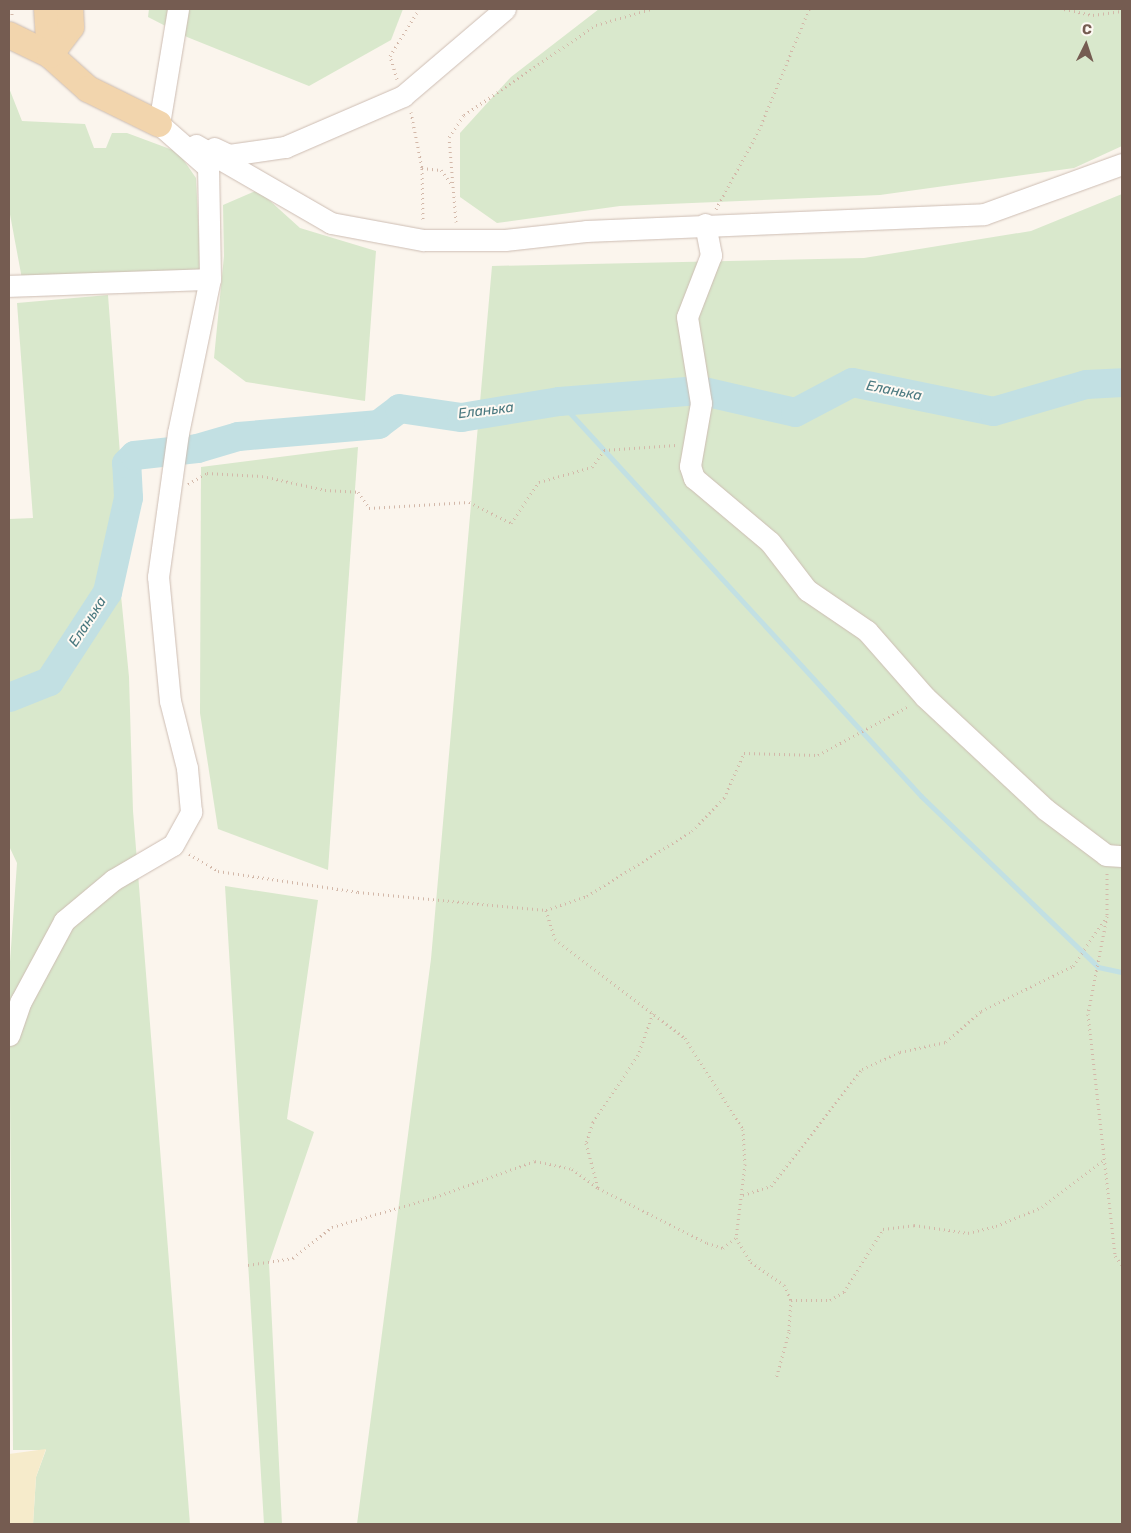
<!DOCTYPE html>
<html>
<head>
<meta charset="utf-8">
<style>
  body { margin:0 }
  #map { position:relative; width:1131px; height:1533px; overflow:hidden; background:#fbf5ed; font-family:Rubik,sans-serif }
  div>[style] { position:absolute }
  .green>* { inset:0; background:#d9e8cc }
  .sand>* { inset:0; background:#f6ebcb }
  .stream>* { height:5px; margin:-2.5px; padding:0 2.5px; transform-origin:2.5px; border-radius:2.5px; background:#c2e0e3 }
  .river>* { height:29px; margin:-14.5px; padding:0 14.5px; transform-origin:14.5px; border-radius:14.5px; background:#c2e0e3 }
  .path>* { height:3px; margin-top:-1.5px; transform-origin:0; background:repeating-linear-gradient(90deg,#d3b8a9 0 1px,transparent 0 5px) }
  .roads { filter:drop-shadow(0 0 1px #cdbdb3) drop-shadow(0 0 1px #cdbdb3) }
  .minor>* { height:21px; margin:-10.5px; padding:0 10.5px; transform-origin:10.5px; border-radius:10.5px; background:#fff }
  .major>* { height:26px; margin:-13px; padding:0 13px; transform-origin:13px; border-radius:13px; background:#f2d5ad }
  span { translate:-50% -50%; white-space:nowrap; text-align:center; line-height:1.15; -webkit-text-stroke:4px #fef9f3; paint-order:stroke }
  .water-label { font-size:14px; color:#49787f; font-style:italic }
  .frame { position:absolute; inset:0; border:10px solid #755c51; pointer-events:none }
  .north { position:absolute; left:1061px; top:20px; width:50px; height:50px; -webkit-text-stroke:4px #fef9f3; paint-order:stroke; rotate:4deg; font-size:14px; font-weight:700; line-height:20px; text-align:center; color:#755c51 }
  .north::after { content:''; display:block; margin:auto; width:18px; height:22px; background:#755c51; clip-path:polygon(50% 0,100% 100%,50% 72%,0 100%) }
</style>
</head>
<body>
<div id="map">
  <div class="green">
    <div style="clip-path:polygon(149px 9px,403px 9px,391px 40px,309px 86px,187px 37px,148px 17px)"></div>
    <div style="clip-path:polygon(599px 9px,1122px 9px,1122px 146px,1074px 168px,880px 195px,620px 206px,497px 223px,460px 197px,460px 133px,511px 77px)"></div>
    <div style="clip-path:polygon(9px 88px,22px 121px,85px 124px,94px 148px,106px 148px,112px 133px,127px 133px,178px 152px,196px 178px,201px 275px,22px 279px,9px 209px)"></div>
    <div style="clip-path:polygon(258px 190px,300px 228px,376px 251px,365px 401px,246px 382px,214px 358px,224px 256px,223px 205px)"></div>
    <div style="clip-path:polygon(1122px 194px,1122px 1524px,357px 1524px,431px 959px,492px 266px,864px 258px,1031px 231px)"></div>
    <div style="clip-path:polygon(108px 295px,120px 454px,115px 534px,129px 677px,133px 811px,190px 1524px,33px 1524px,36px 1477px,46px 1450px,13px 1450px,9px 976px,17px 863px,9px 846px,9px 519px,33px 518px,17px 303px)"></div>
    <div style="clip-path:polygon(358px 447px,328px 870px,218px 829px,200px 713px,201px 467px)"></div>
    <div style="clip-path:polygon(225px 886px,318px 900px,287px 1119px,314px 1132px,269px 1263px,282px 1524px,264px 1524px)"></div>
  </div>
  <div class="sand">
    <div style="clip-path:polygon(46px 1449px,36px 1477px,33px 1524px,9px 1524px,9px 1454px)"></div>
  </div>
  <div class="stream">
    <div style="left:559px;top:401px;width:536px;rotate:47.5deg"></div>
    <div style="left:921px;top:796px;width:246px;rotate:44deg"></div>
    <div style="left:1098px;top:967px;width:25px;rotate:12deg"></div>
  </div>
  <div class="river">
    <div style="left:9px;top:697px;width:43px;rotate:-21.8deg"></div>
    <div style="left:49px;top:681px;width:106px;rotate:-56.9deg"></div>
    <div style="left:107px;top:592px;width:97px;rotate:-77.5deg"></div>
    <div style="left:128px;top:497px;width:34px;rotate:-93deg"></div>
    <div style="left:126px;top:463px;width:11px;rotate:-45deg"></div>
    <div style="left:134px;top:455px;width:63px;rotate:-6.3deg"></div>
    <div style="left:197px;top:448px;width:43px;rotate:-16.3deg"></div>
    <div style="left:238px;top:436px;width:141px;rotate:-4.9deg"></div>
    <div style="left:378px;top:424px;width:26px;rotate:-37deg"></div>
    <div style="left:399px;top:408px;width:63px;rotate:8.3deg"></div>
    <div style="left:461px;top:417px;width:99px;rotate:-9.3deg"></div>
    <div style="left:559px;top:401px;width:140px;rotate:-4.5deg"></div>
    <div style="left:699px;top:390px;width:98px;rotate:12.9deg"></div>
    <div style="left:795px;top:412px;width:64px;rotate:-27.8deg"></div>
    <div style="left:852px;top:382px;width:144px;rotate:11.6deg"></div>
    <div style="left:993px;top:411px;width:97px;rotate:-16.2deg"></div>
    <div style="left:1086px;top:384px;width:36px;rotate:-3deg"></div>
  </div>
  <div class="path">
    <div style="left:12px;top:9px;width:8px;rotate:90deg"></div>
    <div style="left:1064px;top:9px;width:30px;rotate:12deg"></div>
    <div style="left:1093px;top:15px;width:29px;rotate:-8deg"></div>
    <div style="left:397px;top:79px;width:24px;rotate:-107deg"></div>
    <div style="left:390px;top:56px;width:55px;rotate:-58.3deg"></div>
    <div style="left:411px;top:112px;width:57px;rotate:78.9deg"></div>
    <div style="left:422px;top:168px;width:54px;rotate:88.9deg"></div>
    <div style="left:422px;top:168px;width:19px;rotate:6deg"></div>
    <div style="left:441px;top:170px;width:17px;rotate:54deg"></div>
    <div style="left:716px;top:209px;width:90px;rotate:-61.4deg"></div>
    <div style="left:759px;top:130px;width:131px;rotate:-67.5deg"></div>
    <div style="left:456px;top:222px;width:85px;rotate:-94.7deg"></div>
    <div style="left:449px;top:137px;width:27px;rotate:-56deg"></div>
    <div style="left:464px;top:115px;width:160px;rotate:-34.3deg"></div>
    <div style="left:596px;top:25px;width:57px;rotate:-16.2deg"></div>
    <div style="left:188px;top:484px;width:22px;rotate:-30deg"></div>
    <div style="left:207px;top:473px;width:55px;rotate:3.1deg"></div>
    <div style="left:262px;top:476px;width:65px;rotate:12.5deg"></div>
    <div style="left:325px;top:490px;width:33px;rotate:3deg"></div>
    <div style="left:358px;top:492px;width:19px;rotate:55deg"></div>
    <div style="left:369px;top:508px;width:100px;rotate:-3.4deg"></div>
    <div style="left:469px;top:502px;width:47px;rotate:26.6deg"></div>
    <div style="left:511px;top:523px;width:50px;rotate:-55.7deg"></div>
    <div style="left:539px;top:482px;width:55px;rotate:-15.8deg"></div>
    <div style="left:592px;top:467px;width:21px;rotate:-55deg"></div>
    <div style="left:604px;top:450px;width:72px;rotate:-4deg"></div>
    <div style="left:189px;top:854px;width:34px;rotate:30deg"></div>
    <div style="left:218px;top:871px;width:142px;rotate:8.5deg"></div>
    <div style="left:358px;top:892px;width:189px;rotate:5.5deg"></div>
    <div style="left:546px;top:910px;width:43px;rotate:-18.9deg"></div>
    <div style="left:587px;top:896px;width:123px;rotate:-31.8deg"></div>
    <div style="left:692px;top:831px;width:46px;rotate:-45.9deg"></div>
    <div style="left:724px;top:798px;width:49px;rotate:-66deg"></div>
    <div style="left:744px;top:753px;width:74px;rotate:1.5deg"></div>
    <div style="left:818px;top:755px;width:103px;rotate:-28.3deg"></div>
    <div style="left:1107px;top:873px;width:43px;rotate:90deg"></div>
    <div style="left:1107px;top:916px;width:100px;rotate:101deg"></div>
    <div style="left:1088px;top:1014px;width:244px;rotate:83.6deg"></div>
    <div style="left:1115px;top:1256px;width:11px;rotate:52deg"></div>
    <div style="left:546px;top:910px;width:30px;rotate:73deg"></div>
    <div style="left:555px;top:939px;width:163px;rotate:37.3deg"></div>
    <div style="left:685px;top:1038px;width:108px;rotate:57.5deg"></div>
    <div style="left:743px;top:1129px;width:35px;rotate:87deg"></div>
    <div style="left:745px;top:1164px;width:75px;rotate:96.9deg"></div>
    <div style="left:736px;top:1238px;width:28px;rotate:58deg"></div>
    <div style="left:751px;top:1262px;width:40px;rotate:34.9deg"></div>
    <div style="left:784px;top:1285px;width:17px;rotate:65deg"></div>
    <div style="left:791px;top:1300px;width:32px;rotate:94deg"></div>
    <div style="left:789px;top:1332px;width:49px;rotate:105.5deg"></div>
    <div style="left:653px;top:1013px;width:45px;rotate:109.7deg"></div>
    <div style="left:638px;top:1055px;width:81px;rotate:123.9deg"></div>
    <div style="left:593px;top:1122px;width:22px;rotate:108deg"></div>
    <div style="left:586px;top:1143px;width:47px;rotate:75.1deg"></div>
    <div style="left:598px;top:1188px;width:122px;rotate:26.8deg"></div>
    <div style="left:707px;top:1243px;width:17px;rotate:17deg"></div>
    <div style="left:723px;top:1248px;width:16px;rotate:-38deg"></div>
    <div style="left:743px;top:1195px;width:29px;rotate:-18deg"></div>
    <div style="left:771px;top:1186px;width:148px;rotate:-52.1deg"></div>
    <div style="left:862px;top:1069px;width:42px;rotate:-24.1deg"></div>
    <div style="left:900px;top:1052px;width:47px;rotate:-12.3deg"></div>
    <div style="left:946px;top:1042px;width:47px;rotate:-41.5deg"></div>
    <div style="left:981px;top:1011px;width:102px;rotate:-26.1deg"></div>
    <div style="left:1073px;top:966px;width:60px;rotate:-55.8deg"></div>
    <div style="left:248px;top:1265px;width:46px;rotate:-8.8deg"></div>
    <div style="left:293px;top:1258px;width:50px;rotate:-38.5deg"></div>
    <div style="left:332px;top:1227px;width:107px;rotate:-16.2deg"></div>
    <div style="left:435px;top:1197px;width:106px;rotate:-19.8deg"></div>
    <div style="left:535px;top:1161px;width:38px;rotate:12deg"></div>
    <div style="left:572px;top:1169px;width:32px;rotate:36deg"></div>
    <div style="left:791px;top:1300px;width:39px"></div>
    <div style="left:830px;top:1300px;width:16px;rotate:-30deg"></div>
    <div style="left:844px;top:1292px;width:74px;rotate:-58.2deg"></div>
    <div style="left:883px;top:1229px;width:31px;rotate:-7deg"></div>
    <div style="left:914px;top:1225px;width:55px;rotate:8.4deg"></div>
    <div style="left:968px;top:1233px;width:29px;rotate:-14deg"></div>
    <div style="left:996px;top:1226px;width:50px;rotate:-22.4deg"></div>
    <div style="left:1042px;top:1207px;width:78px;rotate:-37.2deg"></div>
  </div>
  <div class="roads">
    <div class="minor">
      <div style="left:159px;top:124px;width:117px;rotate:-80.6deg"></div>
      <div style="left:196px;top:145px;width:156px;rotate:30deg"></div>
      <div style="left:331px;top:223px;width:94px;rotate:10.5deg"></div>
      <div style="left:423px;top:240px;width:82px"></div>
      <div style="left:505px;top:240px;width:81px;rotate:-6.3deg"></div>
      <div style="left:586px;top:231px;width:398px;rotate:-2.4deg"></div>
      <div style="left:984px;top:214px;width:147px;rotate:-19.9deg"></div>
      <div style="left:214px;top:148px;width:17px;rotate:25deg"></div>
      <div style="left:229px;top:155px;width:57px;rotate:-8.1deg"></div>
      <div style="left:285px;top:147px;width:129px;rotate:-23.4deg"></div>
      <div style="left:403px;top:96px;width:134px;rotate:-40.5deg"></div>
      <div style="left:705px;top:224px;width:32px;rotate:79deg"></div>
      <div style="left:711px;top:255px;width:66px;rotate:111.2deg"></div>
      <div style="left:687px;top:317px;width:87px;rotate:80.8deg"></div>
      <div style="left:701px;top:403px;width:64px;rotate:99.9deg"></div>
      <div style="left:690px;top:466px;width:13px;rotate:72deg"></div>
      <div style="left:694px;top:478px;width:99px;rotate:40.1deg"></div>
      <div style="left:770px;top:542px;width:61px;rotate:52.4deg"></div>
      <div style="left:807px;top:590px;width:73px;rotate:34.3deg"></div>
      <div style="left:867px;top:631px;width:88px;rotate:48.7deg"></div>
      <div style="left:925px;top:697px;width:164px;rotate:43deg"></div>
      <div style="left:1045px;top:809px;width:76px;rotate:37deg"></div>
      <div style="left:1106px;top:855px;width:16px;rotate:4deg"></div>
      <div style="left:9px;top:286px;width:201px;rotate:-2deg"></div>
      <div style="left:9px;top:1035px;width:36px;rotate:-71deg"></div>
      <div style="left:21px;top:1001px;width:91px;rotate:-61.7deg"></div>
      <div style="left:64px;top:921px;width:64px;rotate:-39.9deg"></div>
      <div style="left:113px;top:880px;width:69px;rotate:-30.3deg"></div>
      <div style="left:173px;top:845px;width:38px;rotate:-61deg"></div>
      <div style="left:191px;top:812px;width:44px;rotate:-95.2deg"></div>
      <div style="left:187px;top:768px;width:69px;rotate:-104.2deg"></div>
      <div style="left:170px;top:701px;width:125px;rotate:-95.5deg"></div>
      <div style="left:158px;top:577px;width:145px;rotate:-82.1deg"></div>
      <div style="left:178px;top:433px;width:157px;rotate:-78.3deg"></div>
      <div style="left:210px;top:279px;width:112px;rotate:-91deg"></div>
      <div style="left:208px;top:167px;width:65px;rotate:-138.7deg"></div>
    </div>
    <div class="major">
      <div style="left:47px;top:9px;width:46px;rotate:86.3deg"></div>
      <div style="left:9px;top:35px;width:46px;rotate:26deg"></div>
      <div style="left:50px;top:55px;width:51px;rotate:41.8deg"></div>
      <div style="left:88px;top:89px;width:79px;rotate:26.2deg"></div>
      <div style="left:50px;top:55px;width:35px;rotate:-53deg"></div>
      <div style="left:71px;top:27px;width:18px;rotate:-93deg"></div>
    </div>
  </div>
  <div class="water-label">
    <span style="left:894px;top:391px;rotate:11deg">Еланька</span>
    <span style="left:486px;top:411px;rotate:-7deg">Еланька</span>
    <span style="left:88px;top:622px;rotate:-57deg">Еланька</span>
  </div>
  <div class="frame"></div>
  <div class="north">С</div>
</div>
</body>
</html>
